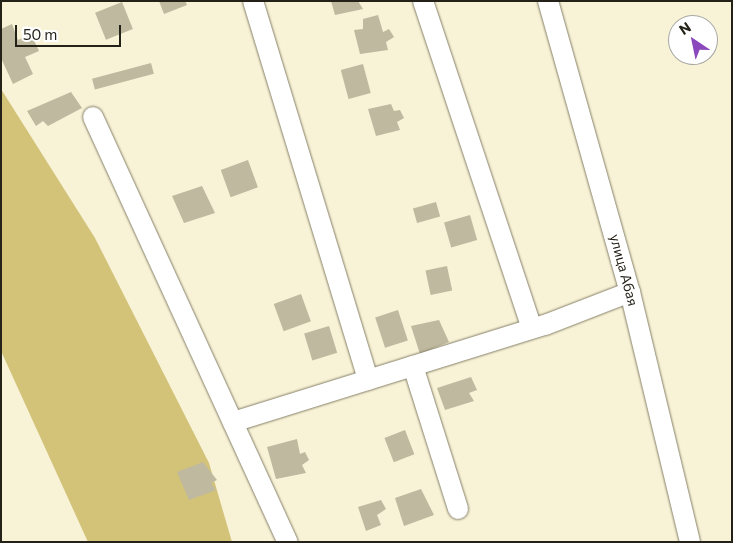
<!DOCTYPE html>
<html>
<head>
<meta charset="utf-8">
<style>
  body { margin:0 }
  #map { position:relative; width:733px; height:543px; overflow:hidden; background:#f8f2d7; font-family:Commissioner,sans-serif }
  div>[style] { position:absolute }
  .forest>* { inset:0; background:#d2c379 }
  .building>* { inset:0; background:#beb99f; transform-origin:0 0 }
  .roads { filter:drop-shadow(0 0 1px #858068) drop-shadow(0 0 1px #858068) }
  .minor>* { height:20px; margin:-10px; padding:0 10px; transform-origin:10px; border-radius:10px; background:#fff }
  span { translate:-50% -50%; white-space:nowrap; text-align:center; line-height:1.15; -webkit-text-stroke:5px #fff; paint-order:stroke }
  .street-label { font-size:14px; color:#242218 }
  .frame { position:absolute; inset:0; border:2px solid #242218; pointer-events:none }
  .north { position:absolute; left:668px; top:15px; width:50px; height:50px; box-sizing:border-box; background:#fff; border:1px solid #a7a7a3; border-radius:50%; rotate:326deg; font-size:14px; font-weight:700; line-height:20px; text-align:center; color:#242218 }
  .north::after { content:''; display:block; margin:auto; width:18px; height:22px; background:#8a48bc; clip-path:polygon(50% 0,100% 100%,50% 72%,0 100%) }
  .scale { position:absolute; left:15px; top:25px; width:106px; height:22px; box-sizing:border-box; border:2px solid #242218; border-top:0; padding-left:6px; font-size:15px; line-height:18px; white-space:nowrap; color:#242218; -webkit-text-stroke:4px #fff; paint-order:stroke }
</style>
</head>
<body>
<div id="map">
  <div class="forest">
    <div style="clip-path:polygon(1px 89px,95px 238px,209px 463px,232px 542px,88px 542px,1px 351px)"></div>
  </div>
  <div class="building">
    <div style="clip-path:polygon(159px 1px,185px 1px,187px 5px,164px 14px)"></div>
    <div style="clip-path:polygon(331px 1px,358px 1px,363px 9px,335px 15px)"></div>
    <div style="left:122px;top:2px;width:29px;height:29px;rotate:68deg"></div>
    <div style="clip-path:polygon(378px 15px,383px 32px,389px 29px,394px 37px,386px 42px,388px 50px,360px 54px,354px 30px,363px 29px,363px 19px)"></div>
    <div style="clip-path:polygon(12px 24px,18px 40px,31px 34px,39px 51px,25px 57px,33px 74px,13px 84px,1px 58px,1px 29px)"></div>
    <div style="left:151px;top:63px;width:11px;height:61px;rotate:75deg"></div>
    <div style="left:363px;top:64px;width:30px;height:23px;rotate:75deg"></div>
    <div style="clip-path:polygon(71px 92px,82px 108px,48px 126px,43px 121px,36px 126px,27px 111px)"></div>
    <div style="clip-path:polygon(391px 104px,394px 111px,400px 110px,404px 118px,397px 122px,400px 130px,376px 136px,368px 109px)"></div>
    <div style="left:248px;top:160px;width:29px;height:29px;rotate:70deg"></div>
    <div style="clip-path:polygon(202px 186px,215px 213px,184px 223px,172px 196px)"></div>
    <div style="left:436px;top:202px;width:15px;height:24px;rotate:74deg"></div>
    <div style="left:470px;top:215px;width:26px;height:27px;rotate:74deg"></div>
    <div style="left:447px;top:266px;width:25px;height:22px;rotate:78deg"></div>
    <div style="left:301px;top:294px;width:29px;height:29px;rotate:70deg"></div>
    <div style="left:398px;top:310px;width:32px;height:24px;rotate:72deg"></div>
    <div style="clip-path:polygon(439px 320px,449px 342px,420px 354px,411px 326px)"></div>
    <div style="left:329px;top:326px;width:28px;height:26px;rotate:73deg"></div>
    <div style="clip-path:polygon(471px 377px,477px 390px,469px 393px,474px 401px,445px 410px,437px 388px)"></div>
    <div style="left:405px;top:430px;width:26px;height:22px;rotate:69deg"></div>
    <div style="clip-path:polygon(297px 439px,300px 454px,305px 452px,309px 460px,302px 465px,306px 473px,276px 479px,267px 447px)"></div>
    <div style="clip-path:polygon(203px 462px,217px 480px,211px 483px,216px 490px,189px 500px,177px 472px)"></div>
    <div style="clip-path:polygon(421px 489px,434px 515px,404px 526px,395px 498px)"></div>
    <div style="clip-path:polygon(381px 500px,386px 509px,377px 515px,381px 525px,366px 531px,358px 507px)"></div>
  </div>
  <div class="roads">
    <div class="minor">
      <div style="left:253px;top:1px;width:396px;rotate:73.1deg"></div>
      <div style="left:423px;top:1px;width:345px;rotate:71.6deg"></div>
      <div style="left:548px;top:1px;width:302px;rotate:74.3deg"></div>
      <div style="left:630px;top:292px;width:257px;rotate:76.5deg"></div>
      <div style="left:93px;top:117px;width:468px;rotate:65.4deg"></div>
      <div style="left:413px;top:366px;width:150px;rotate:72.5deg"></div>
      <div style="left:233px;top:422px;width:327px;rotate:-17.3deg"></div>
      <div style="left:545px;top:325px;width:91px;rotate:-21.2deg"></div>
    </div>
  </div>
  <div class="street-label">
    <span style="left:624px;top:270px;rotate:75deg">улица Абая</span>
  </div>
  <div class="frame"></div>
  <div class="north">N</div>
  <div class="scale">50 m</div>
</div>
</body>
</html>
